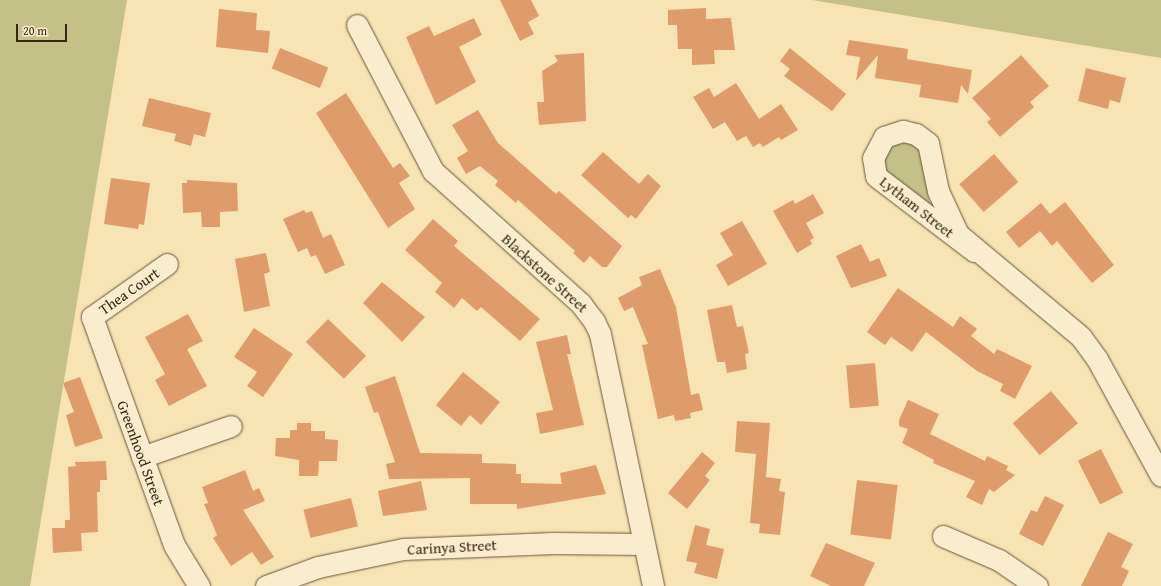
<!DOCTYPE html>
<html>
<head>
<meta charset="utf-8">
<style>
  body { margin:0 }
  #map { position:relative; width:1161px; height:586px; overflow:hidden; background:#f8e3b4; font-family:"Gentium Book Plus",serif }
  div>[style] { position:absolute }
  .green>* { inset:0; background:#c4c188 }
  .building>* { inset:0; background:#de9c6d; transform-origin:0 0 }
  .roads { filter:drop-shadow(0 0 1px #66563c) drop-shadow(0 0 1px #66563c) }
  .street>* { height:21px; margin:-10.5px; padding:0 10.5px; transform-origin:10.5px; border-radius:10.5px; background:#faedce }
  span { translate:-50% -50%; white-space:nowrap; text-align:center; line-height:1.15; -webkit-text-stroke:3.5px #faedce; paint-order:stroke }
  .street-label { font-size:15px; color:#362714 }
  .scale { position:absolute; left:16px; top:24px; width:51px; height:18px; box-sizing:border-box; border:2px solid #362714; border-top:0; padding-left:5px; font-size:12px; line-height:14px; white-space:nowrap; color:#362714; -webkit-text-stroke:3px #faedce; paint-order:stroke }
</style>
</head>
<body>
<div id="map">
  <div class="green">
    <div style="clip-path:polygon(0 0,127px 0,30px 586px,0 586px)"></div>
    <div style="clip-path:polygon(812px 0,1161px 0,1161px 58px)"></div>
    <div style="clip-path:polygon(899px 142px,909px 142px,919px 149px,930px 205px,885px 171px,883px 162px,887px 148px)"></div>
  </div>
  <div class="building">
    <div style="clip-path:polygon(500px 0,531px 0,539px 16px,528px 22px,534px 34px,520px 41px)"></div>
    <div style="clip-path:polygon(706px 8px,706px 19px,731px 18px,735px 50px,714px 50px,715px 64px,692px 65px,692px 49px,678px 49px,677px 25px,668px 25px,668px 10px)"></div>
    <div style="clip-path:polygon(219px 9px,257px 13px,256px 30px,270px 31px,268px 53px,216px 47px)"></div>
    <div style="clip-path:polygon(474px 18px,482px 35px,459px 47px,476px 82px,436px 105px,406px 37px,429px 26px,434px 36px)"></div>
    <div style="clip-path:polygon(849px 40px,908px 49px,907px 59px,972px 70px,968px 94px,961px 85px,958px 103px,919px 97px,921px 85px,875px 78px,878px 55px,856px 81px,860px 57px,846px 55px)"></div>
    <div style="left:280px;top:48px;width:52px;height:22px;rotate:22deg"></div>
    <div style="clip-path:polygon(790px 48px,846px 94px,832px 111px,784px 76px,790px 69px,780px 61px)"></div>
    <div style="clip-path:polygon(584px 53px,586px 121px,539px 125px,537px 102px,544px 102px,542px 71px,558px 61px,554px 55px)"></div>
    <div style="clip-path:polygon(1021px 55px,1049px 86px,1030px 102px,1034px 107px,1000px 137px,987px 122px,991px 119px,972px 98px)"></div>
    <div style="clip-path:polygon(1086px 68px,1126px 78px,1120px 103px,1110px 100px,1108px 109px,1078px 101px)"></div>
    <div style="clip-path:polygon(736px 83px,759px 119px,781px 104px,798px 130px,781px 140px,779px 137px,763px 147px,760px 143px,753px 147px,746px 136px,737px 141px,725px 122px,713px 129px,693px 97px,709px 88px,714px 97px)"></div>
    <div style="clip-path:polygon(346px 93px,393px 168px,400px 163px,410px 176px,399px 183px,415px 209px,388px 228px,316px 113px)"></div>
    <div style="clip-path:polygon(149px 98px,211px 113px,205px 137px,194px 134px,191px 146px,174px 141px,176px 134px,142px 126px)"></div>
    <div style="clip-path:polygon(478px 110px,498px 143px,556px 194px,559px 191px,622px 246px,607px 267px,602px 267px,590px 256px,584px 263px,573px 253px,575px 251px,518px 200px,516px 203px,495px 185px,498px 181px,480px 166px,466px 174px,457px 158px,468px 151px,452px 125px)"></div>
    <div style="clip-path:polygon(603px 152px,639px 184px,648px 174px,661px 186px,636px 219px,631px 215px,628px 218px,581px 175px)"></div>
    <div style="left:994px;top:154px;width:37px;height:46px;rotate:49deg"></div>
    <div style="clip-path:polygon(111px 178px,150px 183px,144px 225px,139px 224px,138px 229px,104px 224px)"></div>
    <div style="clip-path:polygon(187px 180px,237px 183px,238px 211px,220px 212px,220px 227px,202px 227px,201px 212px,183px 213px,182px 183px,187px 183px)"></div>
    <div style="clip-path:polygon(813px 194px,824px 213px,806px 223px,814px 238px,810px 240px,812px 244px,797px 253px,773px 211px,793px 200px,795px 204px)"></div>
    <div style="clip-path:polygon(1065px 202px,1114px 265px,1092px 283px,1057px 241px,1052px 246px,1040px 231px,1019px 248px,1006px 232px,1041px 203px,1050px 214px)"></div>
    <div style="clip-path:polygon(304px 210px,306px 213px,312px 211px,323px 238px,331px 234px,345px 265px,325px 274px,316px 255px,311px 257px,307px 248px,298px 252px,283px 219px)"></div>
    <div style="clip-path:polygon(433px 219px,458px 241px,454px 246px,540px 319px,520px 341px,481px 307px,477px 311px,462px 298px,454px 308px,435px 292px,442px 283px,405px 250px)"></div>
    <div style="clip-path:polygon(742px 221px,767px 264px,728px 286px,716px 265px,733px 255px,720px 233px)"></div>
    <div style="clip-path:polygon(861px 244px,870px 262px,879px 258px,887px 276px,851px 288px,836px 256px)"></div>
    <div style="clip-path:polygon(266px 253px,270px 272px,264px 274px,270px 306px,244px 312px,235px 259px)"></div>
    <div style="clip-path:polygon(660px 269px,676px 307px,691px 395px,699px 393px,703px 410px,690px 413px,691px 418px,675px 421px,674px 415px,658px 419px,642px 345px,648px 344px,633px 307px,624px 311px,618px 298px,642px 285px,639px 277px)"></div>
    <div style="clip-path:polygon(382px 282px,425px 317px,402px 342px,363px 303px)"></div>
    <div style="clip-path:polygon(898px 288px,953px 327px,960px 316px,977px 329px,971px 336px,994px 354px,997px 349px,1032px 366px,1015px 399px,1000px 391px,1003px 384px,977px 371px,926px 332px,912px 352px,891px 337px,885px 345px,867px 332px)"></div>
    <div style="clip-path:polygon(732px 305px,737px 327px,743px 326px,749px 353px,745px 354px,747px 369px,727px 373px,725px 362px,717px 362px,707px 310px)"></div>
    <div style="clip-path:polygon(188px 314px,203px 341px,187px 349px,207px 386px,169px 406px,155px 380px,165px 374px,145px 337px)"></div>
    <div style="left:328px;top:319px;width:53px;height:32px;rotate:44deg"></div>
    <div style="clip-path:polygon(254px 328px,293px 354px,263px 397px,247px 386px,257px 372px,234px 357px)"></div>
    <div style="clip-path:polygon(567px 335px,571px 354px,567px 354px,584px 425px,540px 434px,536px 413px,553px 410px,536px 342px)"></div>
    <div style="left:875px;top:363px;width:43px;height:29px;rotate:85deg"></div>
    <div style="clip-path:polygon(463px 372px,500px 402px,481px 425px,470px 415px,461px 426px,436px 405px)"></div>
    <div style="clip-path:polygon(395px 376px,420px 453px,482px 454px,482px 463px,516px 464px,516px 474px,521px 474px,521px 483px,562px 484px,560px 473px,596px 465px,606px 494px,517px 509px,517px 504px,470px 504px,470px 478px,389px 479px,386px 464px,395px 462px,378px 412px,374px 413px,365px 387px)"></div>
    <div style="clip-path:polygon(80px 377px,103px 438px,75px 447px,66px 415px,74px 412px,63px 383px)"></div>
    <div style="left:1051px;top:391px;width:42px;height:50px;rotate:50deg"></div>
    <div style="clip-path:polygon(908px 400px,939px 414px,930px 434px,985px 461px,987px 456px,1008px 466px,1006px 470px,1015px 475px,994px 492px,989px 489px,982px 505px,966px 497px,975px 481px,933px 463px,934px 460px,902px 443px,908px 429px,899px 426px,899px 420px)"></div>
    <div style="clip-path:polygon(737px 421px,770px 423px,766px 477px,781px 479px,779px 491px,785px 492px,780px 535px,759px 533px,760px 524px,750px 523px,756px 454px,735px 452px)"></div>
    <div style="clip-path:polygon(297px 423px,311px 423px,311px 431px,325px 431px,325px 439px,338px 440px,337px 461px,319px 461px,318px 476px,299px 476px,299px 460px,275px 456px,276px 438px,290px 438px,290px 430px,297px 430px)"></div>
    <div style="left:1101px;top:449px;width:49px;height:26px;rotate:63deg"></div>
    <div style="clip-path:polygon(702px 452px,715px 463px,705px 476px,710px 480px,687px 509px,668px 493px)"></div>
    <div style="clip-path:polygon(106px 461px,107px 480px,100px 480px,100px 492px,97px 492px,98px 532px,81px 533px,82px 551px,53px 553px,52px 528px,65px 528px,65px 520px,70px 520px,68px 467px,76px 466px,75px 462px)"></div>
    <div style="clip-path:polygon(245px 470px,253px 491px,259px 488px,265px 501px,243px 510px,274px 557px,261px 565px,252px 552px,231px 566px,213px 538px,217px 535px,204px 504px,208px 503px,202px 487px)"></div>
    <div style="left:857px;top:480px;width:41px;height:55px;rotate:7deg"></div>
    <div style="clip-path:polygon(421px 481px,427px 510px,383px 516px,378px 491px)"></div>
    <div style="clip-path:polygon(1045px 496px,1064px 505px,1043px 546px,1019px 534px,1031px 510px,1037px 512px)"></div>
    <div style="left:351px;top:498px;width:29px;height:49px;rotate:76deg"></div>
    <div style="clip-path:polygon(695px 525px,710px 529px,706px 545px,724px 549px,717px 579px,694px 573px,697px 563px,686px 561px)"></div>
    <div style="clip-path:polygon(1108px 532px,1133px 544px,1121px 567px,1129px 571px,1122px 586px,1081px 586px)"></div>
    <div style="clip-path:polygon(826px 543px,875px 563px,864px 586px,831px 586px,810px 576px)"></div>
  </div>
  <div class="roads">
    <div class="street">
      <div style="left:357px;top:25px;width:165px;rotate:62.5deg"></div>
      <div style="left:433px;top:171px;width:199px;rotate:41.9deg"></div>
      <div style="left:581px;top:304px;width:21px;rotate:53deg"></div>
      <div style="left:594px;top:321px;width:14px;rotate:65deg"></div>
      <div style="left:600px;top:334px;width:258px;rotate:78.1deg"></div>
      <div style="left:974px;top:251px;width:123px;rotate:-142.6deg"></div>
      <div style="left:876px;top:176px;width:18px;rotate:-99deg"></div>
      <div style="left:873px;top:158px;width:24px;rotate:-62deg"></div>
      <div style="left:884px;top:137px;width:20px;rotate:-18deg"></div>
      <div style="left:903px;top:131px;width:13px;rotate:13deg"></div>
      <div style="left:916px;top:134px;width:15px;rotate:37deg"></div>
      <div style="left:928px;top:143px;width:49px;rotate:78.2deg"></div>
      <div style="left:938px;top:191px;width:47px;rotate:65.1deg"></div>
      <div style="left:958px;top:234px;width:160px;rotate:39.9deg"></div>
      <div style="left:1081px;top:337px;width:27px;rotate:54deg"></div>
      <div style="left:1097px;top:359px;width:133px;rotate:61.3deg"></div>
      <div style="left:167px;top:264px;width:92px;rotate:144.8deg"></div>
      <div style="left:92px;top:317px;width:242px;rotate:70.2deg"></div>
      <div style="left:174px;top:545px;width:48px;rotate:58.6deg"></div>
      <div style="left:142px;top:457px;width:94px;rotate:-19.2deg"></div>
      <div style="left:943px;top:536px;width:61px;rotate:23.2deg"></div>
      <div style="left:999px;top:560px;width:46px;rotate:34.4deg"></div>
      <div style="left:266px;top:586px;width:55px;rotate:-20.1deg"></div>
      <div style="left:318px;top:567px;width:87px;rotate:-12deg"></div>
      <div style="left:403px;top:549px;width:151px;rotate:-2.3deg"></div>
      <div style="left:554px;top:543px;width:89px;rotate:0.6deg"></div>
    </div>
  </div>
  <div class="street-label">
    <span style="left:917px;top:207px;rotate:38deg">Lytham Street</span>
    <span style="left:545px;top:273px;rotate:42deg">Blackstone Street</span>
    <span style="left:129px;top:291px;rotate:-35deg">Thea Court</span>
    <span style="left:141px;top:453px;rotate:70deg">Greenhood Street</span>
    <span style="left:452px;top:547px;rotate:-3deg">Carinya Street</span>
  </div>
  <div class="scale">20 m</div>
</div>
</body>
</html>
